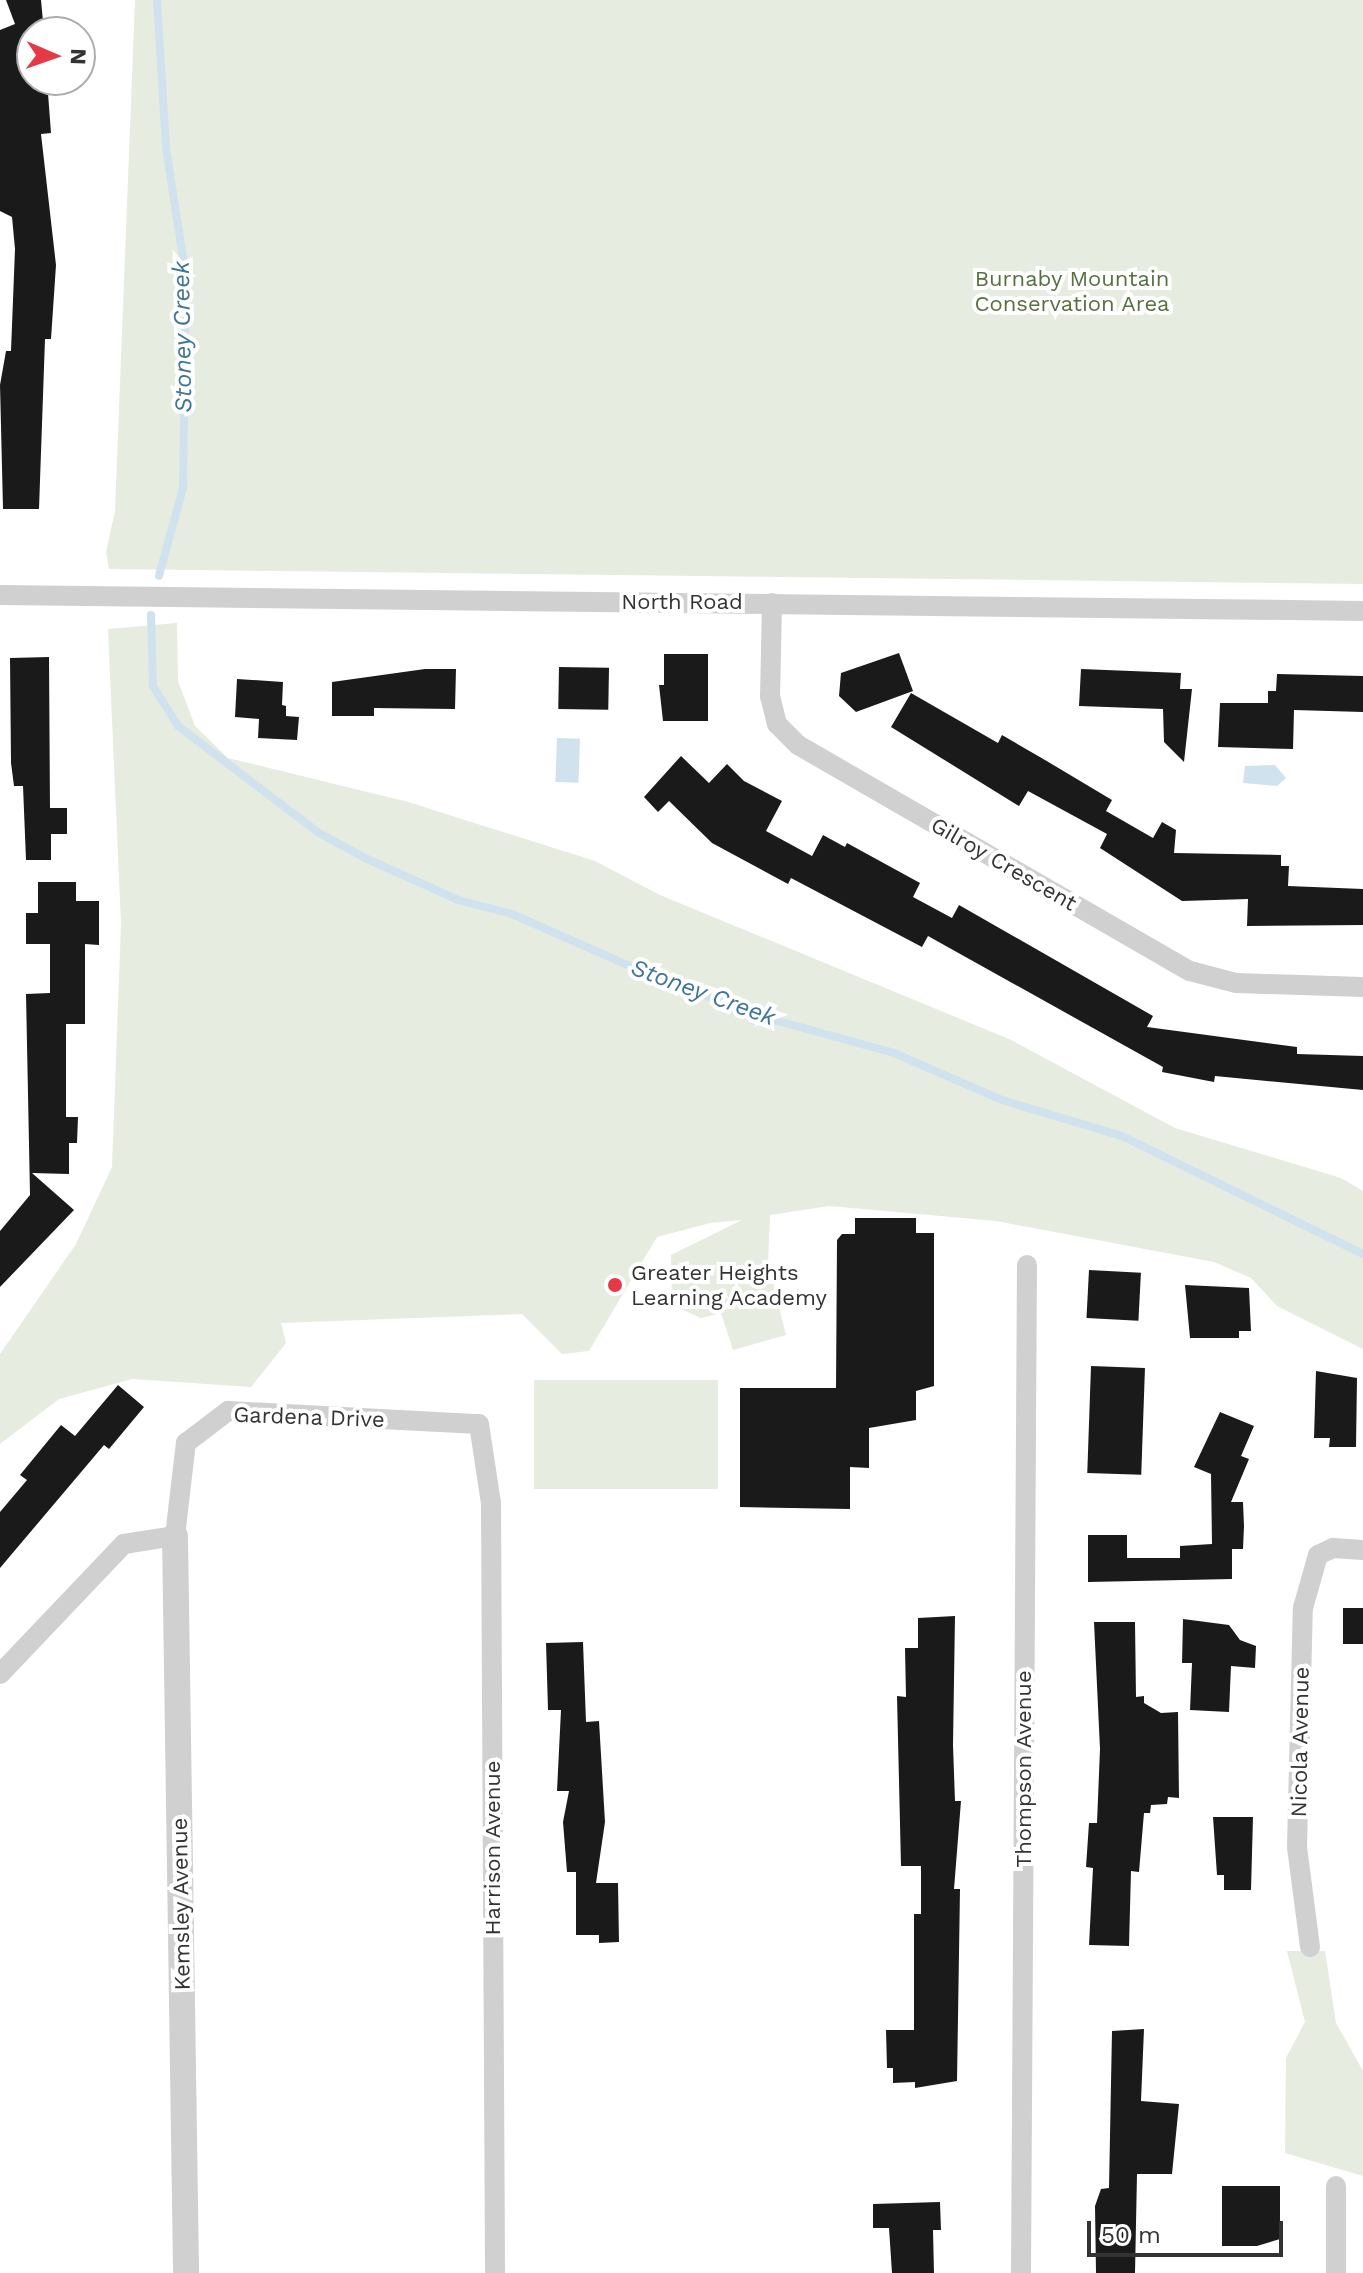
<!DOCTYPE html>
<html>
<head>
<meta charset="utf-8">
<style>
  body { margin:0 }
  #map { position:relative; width:1363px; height:2273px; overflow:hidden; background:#fff; font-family:"Work Sans",sans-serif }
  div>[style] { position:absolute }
  .green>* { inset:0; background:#e6ecdf; transform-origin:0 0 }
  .water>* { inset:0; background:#cfe2ee; transform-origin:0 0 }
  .stream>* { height:8px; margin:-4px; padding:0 4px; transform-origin:4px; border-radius:4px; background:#cfe2ee }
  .building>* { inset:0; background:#1a1a1a; transform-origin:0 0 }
  .minor>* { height:20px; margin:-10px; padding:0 10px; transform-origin:10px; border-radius:10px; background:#d0d0d0 }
  .tertiary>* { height:26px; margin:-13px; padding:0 13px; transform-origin:13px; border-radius:13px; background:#d0d0d0 }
  .dots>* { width:22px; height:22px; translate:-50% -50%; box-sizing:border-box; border:4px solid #fff; border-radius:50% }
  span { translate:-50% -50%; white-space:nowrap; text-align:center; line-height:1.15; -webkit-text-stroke:8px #fff; paint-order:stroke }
  .park-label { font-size:22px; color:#56703f }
  .street-label { font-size:22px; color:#333 }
  .poi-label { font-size:22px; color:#333 }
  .left { translate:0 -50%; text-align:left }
  .water-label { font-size:24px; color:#3f7597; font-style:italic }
  .north { position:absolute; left:16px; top:16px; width:80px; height:80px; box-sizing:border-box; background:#fff; border:2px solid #adadad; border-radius:50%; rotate:92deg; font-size:22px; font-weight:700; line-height:32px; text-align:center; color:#333 }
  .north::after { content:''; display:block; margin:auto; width:28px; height:36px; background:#e63946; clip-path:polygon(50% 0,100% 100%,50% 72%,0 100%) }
  .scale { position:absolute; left:1087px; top:2221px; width:196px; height:36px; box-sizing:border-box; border:4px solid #333; border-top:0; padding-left:10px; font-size:24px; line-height:28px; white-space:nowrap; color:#333; -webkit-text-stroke:6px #fff; paint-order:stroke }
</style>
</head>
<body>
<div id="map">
  <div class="green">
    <div style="clip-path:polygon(135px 0,1363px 0,1363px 584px,109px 569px,106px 552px,115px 511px)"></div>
    <div style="clip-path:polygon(177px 623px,178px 681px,195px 726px,228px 758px,408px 802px,595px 861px,660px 895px,1009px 1039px,1175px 1128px,1341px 1178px,1363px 1191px,1363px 1349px,1277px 1306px,1251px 1278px,1214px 1262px,996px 1221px,829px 1206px,770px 1215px,768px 1263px,786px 1335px,733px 1350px,721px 1313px,701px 1318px,672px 1305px,671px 1255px,742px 1220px,710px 1223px,657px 1237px,589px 1351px,562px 1354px,522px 1314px,281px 1323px,286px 1343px,251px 1387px,132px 1379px,59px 1399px,0 1444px,0 1354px,76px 1244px,112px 1167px,121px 924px,108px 629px)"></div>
    <div style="left:534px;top:1380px;width:184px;height:109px"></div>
    <div style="clip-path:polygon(1287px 1951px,1325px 1951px,1336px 2023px,1363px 2071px,1363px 2176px,1285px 2153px,1286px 2058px,1305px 2022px)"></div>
  </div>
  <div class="water">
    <div style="left:557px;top:738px;width:23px;height:44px;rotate:2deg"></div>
    <div style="clip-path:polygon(1275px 765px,1286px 778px,1277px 786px,1243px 783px,1245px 766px)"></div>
  </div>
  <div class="stream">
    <div style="left:157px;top:0;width:148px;rotate:86.5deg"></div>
    <div style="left:166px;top:148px;width:131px;rotate:81.2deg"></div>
    <div style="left:186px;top:277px;width:211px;rotate:90.8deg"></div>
    <div style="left:183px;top:488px;width:91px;rotate:105.3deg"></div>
    <div style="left:151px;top:615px;width:71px;rotate:88.4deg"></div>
    <div style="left:153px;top:686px;width:47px;rotate:58deg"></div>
    <div style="left:178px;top:726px;width:177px;rotate:37.2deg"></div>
    <div style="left:319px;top:833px;width:52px;rotate:28.5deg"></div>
    <div style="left:365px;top:858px;width:102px;rotate:24.3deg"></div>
    <div style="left:458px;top:900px;width:56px;rotate:14.5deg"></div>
    <div style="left:512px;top:914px;width:168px;rotate:23.8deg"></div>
    <div style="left:666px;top:982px;width:119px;rotate:19.2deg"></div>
    <div style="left:778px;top:1021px;width:120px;rotate:15.4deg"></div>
    <div style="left:894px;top:1053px;width:118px;rotate:23.5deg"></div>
    <div style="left:1002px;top:1100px;width:125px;rotate:16.7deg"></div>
    <div style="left:1122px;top:1136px;width:268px;rotate:26.1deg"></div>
  </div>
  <div class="building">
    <div style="clip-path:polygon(6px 0,41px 0,44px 32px,32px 32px,32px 80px,47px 80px,51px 133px,41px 134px,56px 265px,51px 339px,45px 339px,39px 509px,3px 509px,0 385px,6px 351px,11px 351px,15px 249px,12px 217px,0 211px,0 30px,15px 24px)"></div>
    <div style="clip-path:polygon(899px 653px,913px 691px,856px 712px,839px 696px,841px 673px)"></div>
    <div style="clip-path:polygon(664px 654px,708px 654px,708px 721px,663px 721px,659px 685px,664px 685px)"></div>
    <div style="clip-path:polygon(49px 657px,50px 808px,67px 808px,67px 834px,51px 834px,51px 860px,26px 860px,23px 786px,14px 786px,11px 763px,10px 658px)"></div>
    <div style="left:559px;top:667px;width:50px;height:42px;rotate:1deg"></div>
    <div style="clip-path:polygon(425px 669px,456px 669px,455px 709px,374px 708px,374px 716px,332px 716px,332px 682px)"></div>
    <div style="clip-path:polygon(1081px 669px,1181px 673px,1180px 689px,1192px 689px,1184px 762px,1164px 742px,1163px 709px,1079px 706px)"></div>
    <div style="clip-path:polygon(1277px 674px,1363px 676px,1363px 712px,1294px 710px,1293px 749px,1218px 747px,1220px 703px,1268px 703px,1268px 691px,1276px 691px)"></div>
    <div style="clip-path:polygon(237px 679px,283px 682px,282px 705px,286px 706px,286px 716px,299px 717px,297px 740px,258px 738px,259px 719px,235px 717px)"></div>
    <div style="clip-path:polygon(911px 693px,998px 743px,1002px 735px,1045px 760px,1112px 800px,1106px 811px,1153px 838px,1162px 822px,1176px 830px,1174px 853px,1281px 855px,1281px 866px,1289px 866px,1288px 886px,1363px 889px,1363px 925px,1247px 926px,1248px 899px,1182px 901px,1100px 848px,1107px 834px,1028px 791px,1019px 806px,891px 727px)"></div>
    <div style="clip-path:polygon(681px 756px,709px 783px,727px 764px,744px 781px,782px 801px,766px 831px,812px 856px,823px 835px,845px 847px,847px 843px,920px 883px,913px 897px,952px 918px,959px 905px,1153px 1016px,1147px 1027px,1297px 1047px,1297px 1054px,1363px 1056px,1363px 1090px,1215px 1076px,1214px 1082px,1162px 1072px,1163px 1067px,928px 936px,922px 947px,791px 878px,788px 884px,712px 843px,669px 801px,658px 812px,644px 797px)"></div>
    <div style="clip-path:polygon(38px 882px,76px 882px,76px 901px,99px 901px,99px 945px,85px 944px,85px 1024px,66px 1024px,66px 1117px,78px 1117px,77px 1143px,69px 1143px,69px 1174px,32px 1173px,74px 1210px,0 1287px,0 1231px,30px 1195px,26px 994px,50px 993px,50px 944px,26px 944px,26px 913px,38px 913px)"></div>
    <div style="clip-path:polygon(855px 1218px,916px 1218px,916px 1233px,934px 1233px,934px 1386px,916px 1391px,916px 1420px,869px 1428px,869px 1468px,850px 1467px,850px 1509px,740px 1507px,740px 1388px,836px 1388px,837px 1240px,842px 1234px,855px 1234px)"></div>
    <div style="left:1089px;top:1270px;width:52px;height:48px;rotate:3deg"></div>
    <div style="clip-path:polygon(1185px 1285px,1249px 1288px,1251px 1331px,1239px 1331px,1239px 1338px,1190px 1338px)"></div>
    <div style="left:1091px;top:1366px;width:54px;height:107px;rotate:2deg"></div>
    <div style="clip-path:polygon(1316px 1371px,1357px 1378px,1356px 1447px,1329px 1447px,1330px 1438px,1314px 1438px)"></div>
    <div style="clip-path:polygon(118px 1385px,144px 1407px,109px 1449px,104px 1445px,0 1568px,0 1512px,27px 1480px,20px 1475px,61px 1425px,75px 1436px)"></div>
    <div style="clip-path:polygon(1220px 1412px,1254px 1426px,1241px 1456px,1249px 1459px,1231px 1502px,1243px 1502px,1244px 1526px,1243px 1549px,1232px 1549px,1232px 1579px,1088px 1582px,1088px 1535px,1127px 1535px,1127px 1558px,1180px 1558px,1180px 1546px,1212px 1544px,1211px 1474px,1194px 1467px)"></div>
    <div style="left:1343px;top:1608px;width:20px;height:36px"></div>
    <div style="clip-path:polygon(955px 1616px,953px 1745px,955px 1801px,961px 1801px,954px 1889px,960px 1889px,957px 2081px,915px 2088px,915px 2082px,893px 2083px,893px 2068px,887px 2068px,886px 2030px,914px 2030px,914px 1914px,921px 1914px,921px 1866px,901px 1866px,897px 1696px,906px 1697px,905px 1648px,918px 1648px,918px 1618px)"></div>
    <div style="clip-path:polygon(1183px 1619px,1229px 1625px,1240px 1640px,1256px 1646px,1255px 1668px,1231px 1666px,1229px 1712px,1190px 1710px,1192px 1663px,1182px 1663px)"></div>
    <div style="clip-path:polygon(1094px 1622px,1135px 1622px,1136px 1697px,1144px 1696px,1144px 1703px,1161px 1713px,1178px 1712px,1179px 1798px,1168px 1797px,1167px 1804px,1151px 1805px,1150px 1813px,1144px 1813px,1139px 1872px,1131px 1871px,1129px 1946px,1089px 1945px,1093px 1868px,1086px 1867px,1089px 1823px,1097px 1823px,1100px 1749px)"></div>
    <div style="clip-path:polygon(583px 1642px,586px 1722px,599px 1721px,605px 1822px,596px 1883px,618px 1883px,619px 1942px,599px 1943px,599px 1935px,576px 1935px,576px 1872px,567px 1872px,563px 1822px,569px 1791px,557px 1791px,561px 1710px,548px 1710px,546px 1643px)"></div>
    <div style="clip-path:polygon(1213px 1817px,1253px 1817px,1251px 1890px,1224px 1890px,1224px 1875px,1217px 1875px)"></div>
    <div style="clip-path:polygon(1144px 2029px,1141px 2101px,1179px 2104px,1172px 2174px,1137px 2174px,1135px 2273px,1096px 2273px,1095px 2206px,1101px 2189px,1109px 2188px,1112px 2031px)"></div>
    <div style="clip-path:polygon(1222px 2186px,1280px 2186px,1280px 2239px,1257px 2246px,1222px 2246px)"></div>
    <div style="clip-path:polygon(940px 2202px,941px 2230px,933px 2230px,934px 2273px,892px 2273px,889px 2228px,873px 2228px,873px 2204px)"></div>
  </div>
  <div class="minor">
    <div style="left:0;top:595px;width:1363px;rotate:0.67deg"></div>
    <div style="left:772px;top:603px;width:93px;rotate:91.2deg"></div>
    <div style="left:770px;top:696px;width:29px;rotate:76deg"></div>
    <div style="left:777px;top:724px;width:30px;rotate:45deg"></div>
    <div style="left:798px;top:745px;width:452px;rotate:30deg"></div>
    <div style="left:1190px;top:971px;width:48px;rotate:14.6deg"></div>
    <div style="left:1236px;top:983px;width:127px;rotate:1.8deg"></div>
    <div style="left:0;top:1674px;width:180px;rotate:-46.4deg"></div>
    <div style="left:124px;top:1544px;width:52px;rotate:-8.9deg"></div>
    <div style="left:175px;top:1536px;width:94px;rotate:-83.3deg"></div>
    <div style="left:186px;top:1443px;width:53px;rotate:-37.3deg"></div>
    <div style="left:228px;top:1411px;width:251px;rotate:3deg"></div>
    <div style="left:479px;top:1424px;width:80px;rotate:81.4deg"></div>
    <div style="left:491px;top:1503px;width:770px;rotate:89.7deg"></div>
    <div style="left:1310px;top:1947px;width:101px;rotate:-97.4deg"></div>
    <div style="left:1297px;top:1847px;width:239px;rotate:-88.6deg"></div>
    <div style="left:1303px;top:1608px;width:55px;rotate:-74.2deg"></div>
    <div style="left:1318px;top:1555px;width:17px;rotate:-25deg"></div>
    <div style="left:1333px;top:1548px;width:30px;rotate:4deg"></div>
    <div style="left:1336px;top:2186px;width:87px;rotate:90deg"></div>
    <div style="left:1021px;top:2273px;width:1008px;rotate:-89.66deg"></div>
  </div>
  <div class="tertiary">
    <div style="left:175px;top:1536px;width:737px;rotate:89.14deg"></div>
  </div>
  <div class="dots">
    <div style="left:615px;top:1285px;background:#e63946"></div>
  </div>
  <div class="park-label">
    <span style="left:1072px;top:291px">Burnaby Mountain<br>Conservation Area</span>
  </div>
  <div class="street-label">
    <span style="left:682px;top:602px">North Road</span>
    <span style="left:1004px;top:864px;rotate:30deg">Gilroy Crescent</span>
    <span style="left:309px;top:1417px;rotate:2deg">Gardena Drive</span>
    <span style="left:1300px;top:1742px;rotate:-89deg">Nicola Avenue</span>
    <span style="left:1024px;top:1769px;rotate:-90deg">Thompson Avenue</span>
    <span style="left:493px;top:1848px;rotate:-90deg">Harrison Avenue</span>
    <span style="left:181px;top:1904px;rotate:-91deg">Kemsley Avenue</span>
  </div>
  <div class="poi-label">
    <span class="left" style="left:631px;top:1285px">Greater Heights<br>Learning Academy</span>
  </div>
  <div class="water-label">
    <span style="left:183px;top:337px;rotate:-91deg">Stoney Creek</span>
    <span style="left:703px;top:993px;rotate:20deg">Stoney Creek</span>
  </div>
  <div class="north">N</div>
  <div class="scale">50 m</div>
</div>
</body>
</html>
